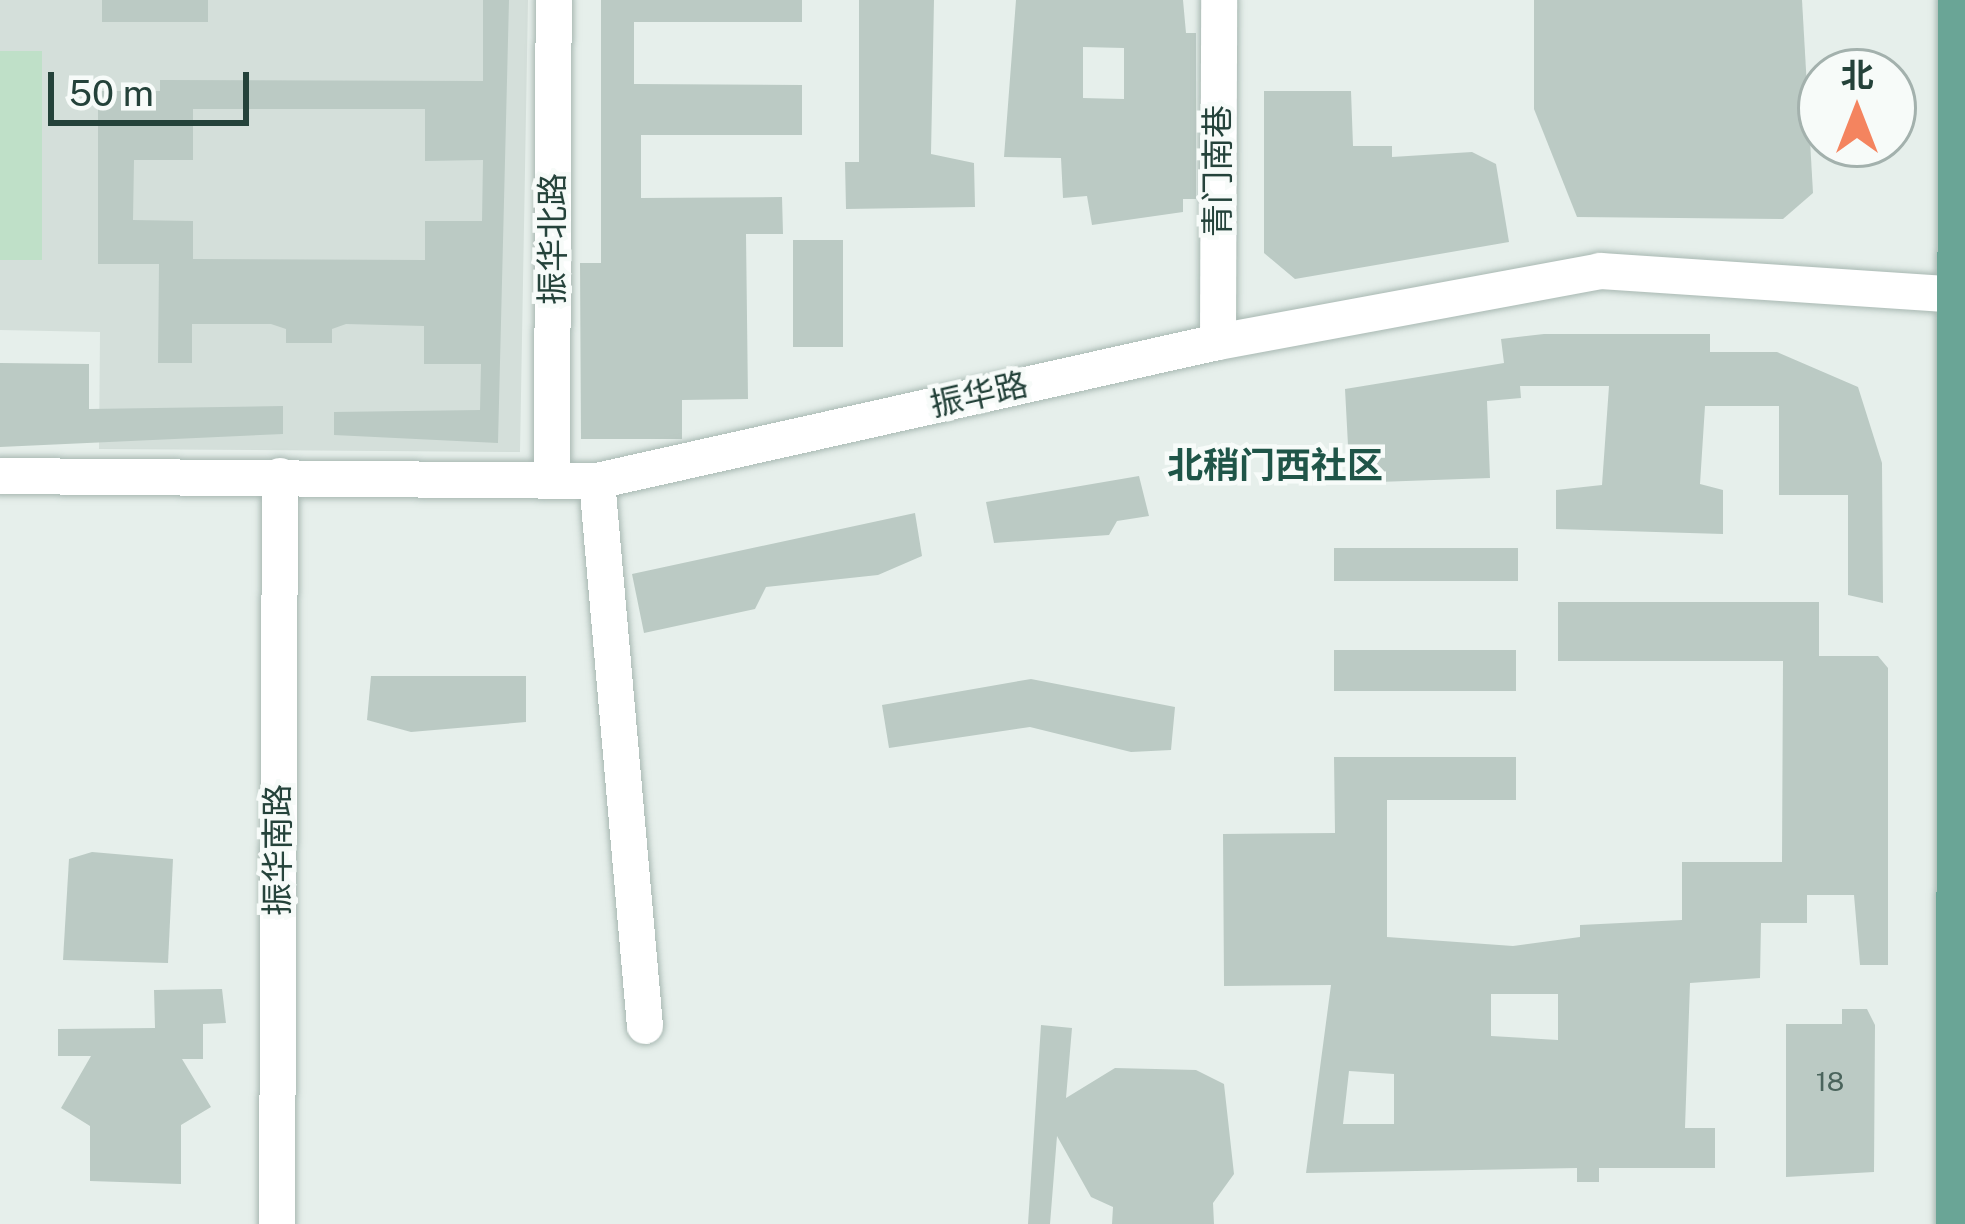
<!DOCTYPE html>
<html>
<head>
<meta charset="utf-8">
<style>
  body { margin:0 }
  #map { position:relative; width:1965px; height:1224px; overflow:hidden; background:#e6efeb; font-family:"Public Sans","Noto Sans SC",sans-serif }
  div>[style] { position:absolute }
  .built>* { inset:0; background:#d4dfda }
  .green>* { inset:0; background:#bfe0c8; transform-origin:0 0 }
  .building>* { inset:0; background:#bbcac4; transform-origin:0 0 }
  .roads { filter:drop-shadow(0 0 3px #a8b8b2) drop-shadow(0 0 3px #a8b8b2) }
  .minor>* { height:36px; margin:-18px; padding:0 18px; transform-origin:18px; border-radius:18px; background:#fff }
  .major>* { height:36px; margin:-18px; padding:0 18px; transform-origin:18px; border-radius:18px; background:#6aa596 }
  span { translate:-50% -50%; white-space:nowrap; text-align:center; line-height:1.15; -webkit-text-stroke:9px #f7fbf9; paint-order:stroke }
  .number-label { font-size:27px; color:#4a645c }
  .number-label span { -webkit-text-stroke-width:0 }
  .street-label { font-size:33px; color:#24423a }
  .neighbourhood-label { font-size:36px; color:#1f5548; font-weight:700 }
  .north { position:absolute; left:1797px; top:48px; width:120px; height:120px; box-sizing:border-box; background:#f7fbf9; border:3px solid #a3b1ad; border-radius:50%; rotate:0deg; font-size:33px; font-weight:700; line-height:48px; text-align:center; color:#24423a }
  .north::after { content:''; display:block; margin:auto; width:42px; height:54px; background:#f4845f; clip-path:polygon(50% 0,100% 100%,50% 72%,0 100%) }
  .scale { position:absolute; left:48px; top:72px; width:201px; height:54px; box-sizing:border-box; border:6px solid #24423a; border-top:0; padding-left:15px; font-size:36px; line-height:42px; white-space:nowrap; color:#24423a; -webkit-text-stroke:9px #f7fbf9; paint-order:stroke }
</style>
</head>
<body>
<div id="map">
  <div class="built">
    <div style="clip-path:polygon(0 0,528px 0,520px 452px,99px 449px,100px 332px,0 330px)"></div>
  </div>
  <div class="green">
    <div style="left:42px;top:51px;width:209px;height:42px;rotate:90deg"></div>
  </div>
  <div class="building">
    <div style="left:102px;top:0;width:106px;height:22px"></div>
    <div style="clip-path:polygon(evenodd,483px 0,509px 0,498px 443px,334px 435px,334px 412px,480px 410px,481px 364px,424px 364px,424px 326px,346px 324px,332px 329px,332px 343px,286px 343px,286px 329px,271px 324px,192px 324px,192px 363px,158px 363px,159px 264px,98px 264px,98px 91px,160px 91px,160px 80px,483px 81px,483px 0,193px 109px,425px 109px,425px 161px,483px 160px,482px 221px,425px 221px,425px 260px,193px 259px,193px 221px,133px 220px,134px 160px,193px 160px,193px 109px)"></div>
    <div style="clip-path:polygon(601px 0,802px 0,802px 22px,634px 22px,634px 84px,802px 85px,802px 135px,641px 135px,641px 198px,782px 197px,783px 234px,746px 234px,748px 399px,682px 400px,682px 439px,581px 439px,580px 263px,601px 263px)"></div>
    <div style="clip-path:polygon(859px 0,934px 0,931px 154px,974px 163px,975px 207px,846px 209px,845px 162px,859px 162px)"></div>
    <div style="clip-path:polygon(evenodd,1016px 0,1183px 0,1186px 33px,1196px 33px,1196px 199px,1183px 199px,1183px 212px,1092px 225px,1087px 196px,1063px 198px,1061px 158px,1004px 157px,1016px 0,1083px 47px,1124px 48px,1124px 99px,1083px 98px,1083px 47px)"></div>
    <div style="clip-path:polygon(1534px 0,1802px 0,1813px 193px,1783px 219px,1577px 217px,1534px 109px)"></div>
    <div style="clip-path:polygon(1264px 91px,1351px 91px,1353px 146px,1392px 146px,1392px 157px,1472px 152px,1496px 164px,1509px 242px,1295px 279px,1264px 253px)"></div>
    <div style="left:843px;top:240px;width:107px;height:50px;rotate:90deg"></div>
    <div style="clip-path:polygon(1544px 334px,1710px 334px,1710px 352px,1777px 352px,1858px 387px,1882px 463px,1883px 603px,1848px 595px,1848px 495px,1779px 495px,1779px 406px,1705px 406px,1700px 484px,1723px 490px,1723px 534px,1556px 529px,1556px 490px,1602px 485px,1609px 386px,1520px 386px,1521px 398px,1487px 401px,1490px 478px,1350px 483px,1345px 389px,1504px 363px,1501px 339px)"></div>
    <div style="clip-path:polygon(0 363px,89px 364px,89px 409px,283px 406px,283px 434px,0 447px)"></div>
    <div style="clip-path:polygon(1139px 476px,1149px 516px,1117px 521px,1109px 535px,994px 543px,986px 502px)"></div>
    <div style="clip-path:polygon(915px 513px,922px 556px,878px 575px,766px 587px,755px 609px,644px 633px,632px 574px)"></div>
    <div style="left:1518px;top:548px;width:33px;height:184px;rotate:90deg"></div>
    <div style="clip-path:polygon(evenodd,1558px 602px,1819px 602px,1819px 656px,1878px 656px,1888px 668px,1888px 965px,1860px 965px,1854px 895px,1807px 895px,1807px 923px,1761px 923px,1760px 978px,1690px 983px,1685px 1128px,1715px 1128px,1715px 1168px,1599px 1168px,1599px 1182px,1577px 1182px,1577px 1168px,1306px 1173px,1331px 985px,1224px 986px,1223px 834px,1335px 833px,1334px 757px,1516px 757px,1516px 800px,1387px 800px,1387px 937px,1513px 946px,1580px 937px,1580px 925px,1682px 920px,1682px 862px,1782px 862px,1783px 661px,1558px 661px,1558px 602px,1491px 994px,1558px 994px,1558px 1040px,1491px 1036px,1491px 994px,1558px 602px,1349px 1071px,1394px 1074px,1394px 1124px,1343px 1124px,1349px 1071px)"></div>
    <div style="left:1334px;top:650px;width:182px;height:41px"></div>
    <div style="clip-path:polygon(371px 676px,526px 676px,526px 722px,411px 732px,367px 720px)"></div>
    <div style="clip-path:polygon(1031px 679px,1175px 707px,1171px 750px,1131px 752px,1030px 727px,889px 748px,882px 705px)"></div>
    <div style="clip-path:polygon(92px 852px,173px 859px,168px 963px,63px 960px,69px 859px)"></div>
    <div style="clip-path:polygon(222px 989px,226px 1023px,203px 1024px,203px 1059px,182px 1059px,211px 1107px,181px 1125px,181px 1184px,90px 1181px,90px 1126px,61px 1108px,91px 1056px,58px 1056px,58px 1029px,155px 1028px,154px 990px)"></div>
    <div style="clip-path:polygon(1842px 1009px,1867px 1009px,1875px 1025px,1874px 1172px,1786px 1177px,1786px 1024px,1842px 1024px)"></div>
    <div style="clip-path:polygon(1041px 1025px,1072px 1028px,1066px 1098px,1115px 1068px,1196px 1070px,1224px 1084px,1234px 1174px,1213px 1203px,1214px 1224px,1112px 1224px,1113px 1207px,1091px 1197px,1057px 1136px,1050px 1224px,1028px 1224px)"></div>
  </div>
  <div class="roads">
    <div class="minor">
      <div style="left:1218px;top:342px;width:342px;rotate:-89.8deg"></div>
      <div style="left:0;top:476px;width:597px;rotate:0.48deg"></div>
      <div style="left:597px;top:481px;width:636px;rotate:-12.62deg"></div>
      <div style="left:1218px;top:342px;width:389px;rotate:-10.5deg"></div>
      <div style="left:1600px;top:271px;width:366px;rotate:3.8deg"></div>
      <div style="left:552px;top:478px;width:478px;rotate:-89.8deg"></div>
      <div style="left:597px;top:481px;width:547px;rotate:84.97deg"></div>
      <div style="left:277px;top:1224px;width:748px;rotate:-89.77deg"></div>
    </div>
    <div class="major">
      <div style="left:1954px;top:1224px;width:1224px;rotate:-89.91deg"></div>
    </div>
  </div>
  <div class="number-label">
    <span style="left:1830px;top:1082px">18</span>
  </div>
  <div class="street-label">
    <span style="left:1218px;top:171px;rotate:-90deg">青门南巷</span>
    <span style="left:553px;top:239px;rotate:-90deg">振华北路</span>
    <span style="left:979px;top:395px;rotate:-13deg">振华路</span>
    <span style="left:278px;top:850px;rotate:-90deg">振华南路</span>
  </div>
  <div class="neighbourhood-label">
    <span style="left:1275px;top:466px">北稍门西社区</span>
  </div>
  <div class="north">北</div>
  <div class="scale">50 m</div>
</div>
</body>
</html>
